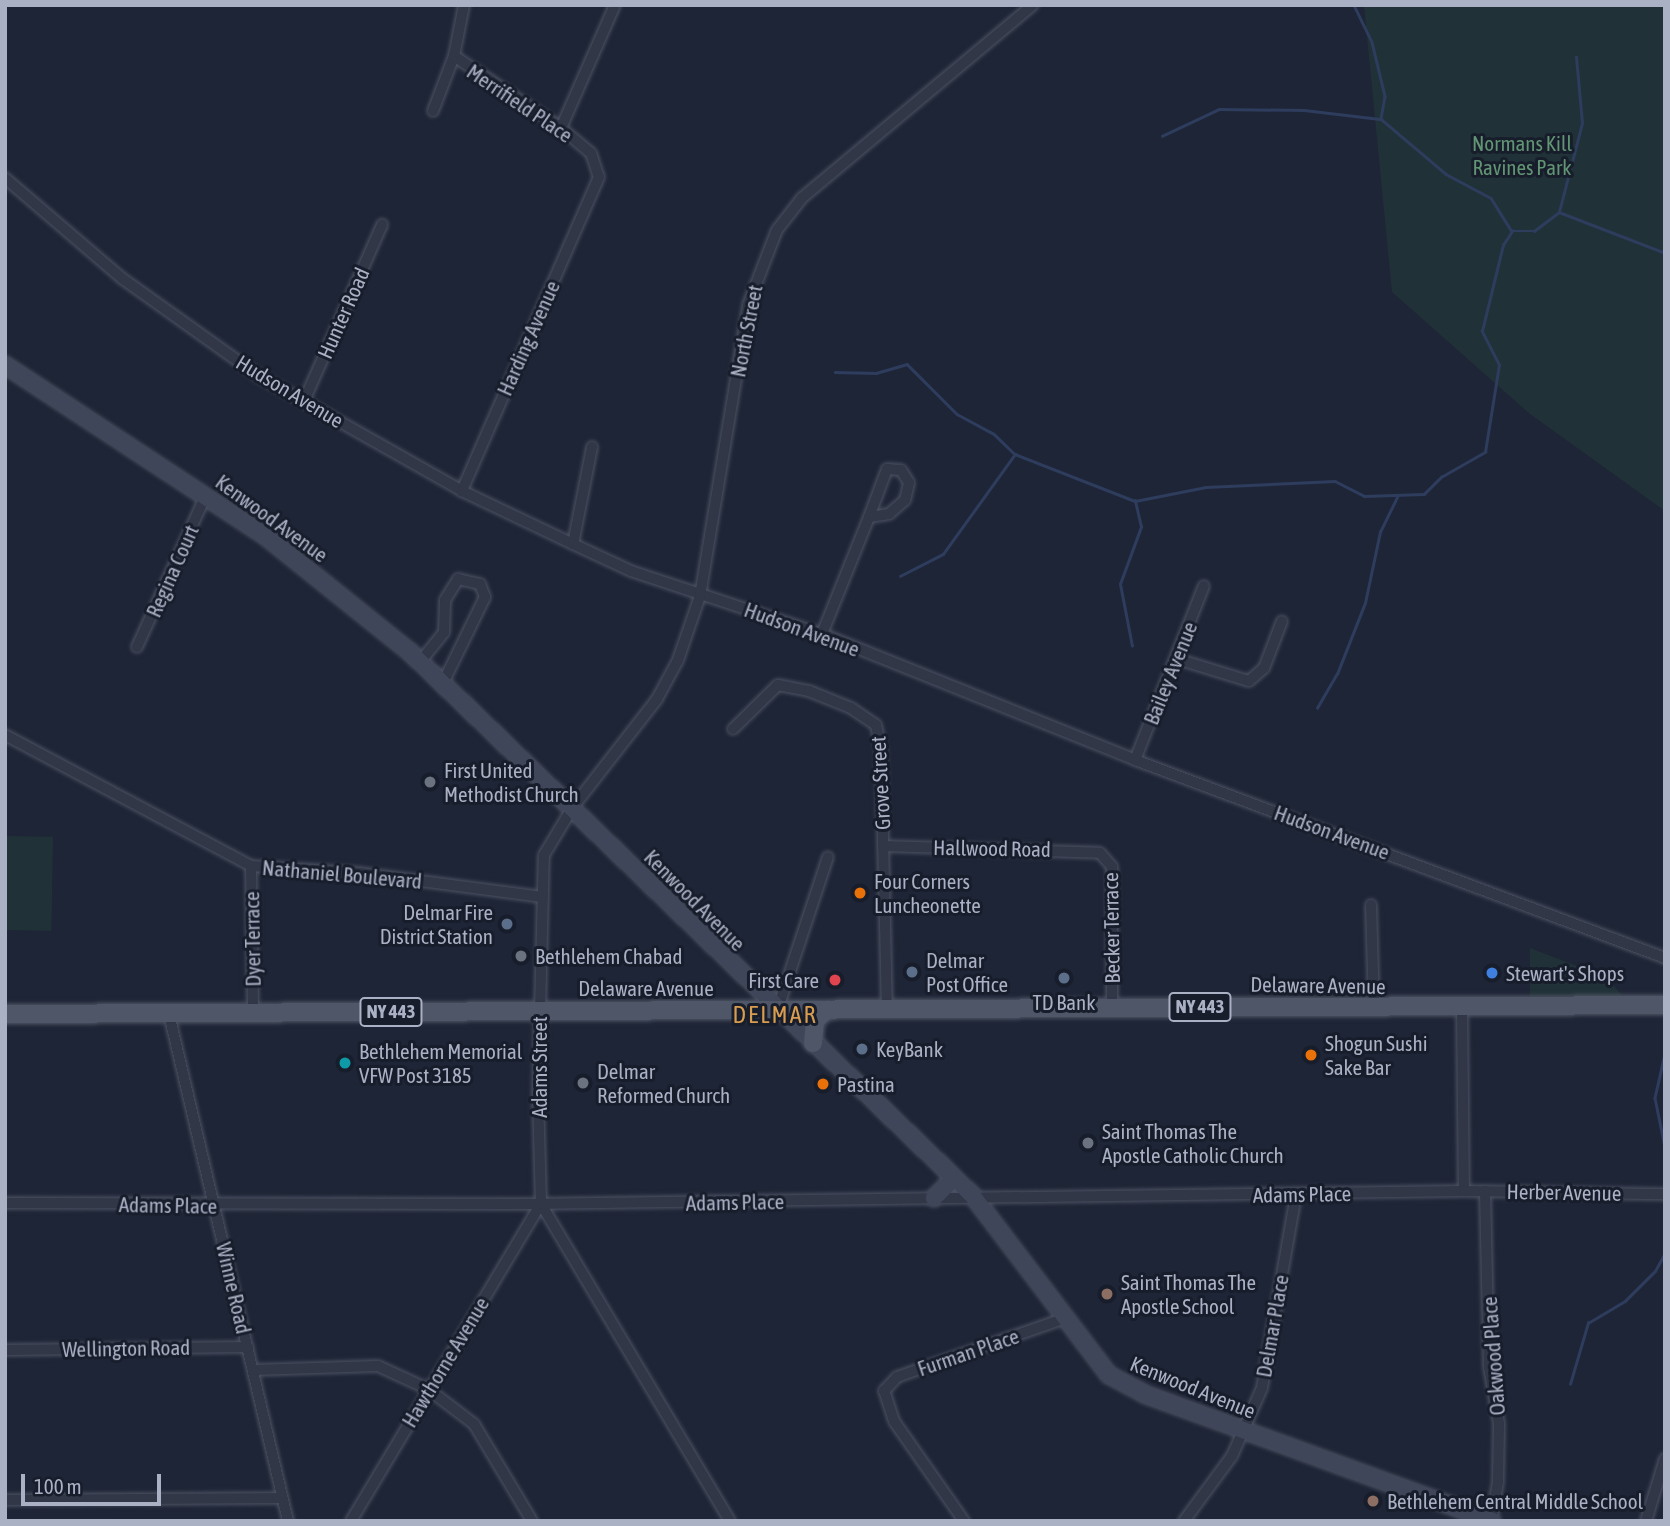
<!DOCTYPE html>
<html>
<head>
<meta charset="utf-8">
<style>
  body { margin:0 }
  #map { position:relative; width:1670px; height:1526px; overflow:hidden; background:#1e2536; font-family:"Asap Condensed",sans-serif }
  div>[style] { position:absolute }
  .green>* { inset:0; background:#203238; transform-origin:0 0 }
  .stream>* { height:2.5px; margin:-1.25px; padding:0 1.25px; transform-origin:1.25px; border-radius:1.25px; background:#2e3c5d }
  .roads { filter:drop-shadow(0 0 2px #4c5262) drop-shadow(0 0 2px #4c5262) }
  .street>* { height:10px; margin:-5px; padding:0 5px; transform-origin:5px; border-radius:5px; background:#313747 }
  .secondary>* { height:16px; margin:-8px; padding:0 8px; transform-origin:8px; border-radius:8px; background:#3f465a }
  .primary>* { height:18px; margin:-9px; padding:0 9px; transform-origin:9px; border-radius:9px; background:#4f5667 }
  .dots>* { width:19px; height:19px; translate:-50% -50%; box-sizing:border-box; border:4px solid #171d2b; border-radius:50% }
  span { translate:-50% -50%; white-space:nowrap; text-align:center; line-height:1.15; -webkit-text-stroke:6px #171d2b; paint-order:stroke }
  .shield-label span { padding:2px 5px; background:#171d2b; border:2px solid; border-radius:5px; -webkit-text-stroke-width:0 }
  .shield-label { font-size:19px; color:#abb1c4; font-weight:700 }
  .street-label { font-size:21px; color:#abb1c4 }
  .park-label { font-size:21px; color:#629574 }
  .poi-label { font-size:21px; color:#abb1c4 }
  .left { translate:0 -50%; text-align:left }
  .right { translate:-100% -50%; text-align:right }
  .quarter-label { font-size:24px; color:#d99d51; letter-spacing:2px }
  .frame { position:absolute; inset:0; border:7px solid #abb1c4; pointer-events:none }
  .scale { position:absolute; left:21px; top:1474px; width:140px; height:32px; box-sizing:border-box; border:4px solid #abb1c4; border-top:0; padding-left:9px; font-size:21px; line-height:24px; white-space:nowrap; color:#abb1c4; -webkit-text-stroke:5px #171d2b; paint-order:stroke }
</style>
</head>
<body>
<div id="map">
  <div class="green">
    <div style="clip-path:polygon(1364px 5px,1665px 5px,1665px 511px,1530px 414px,1392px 292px)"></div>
    <div style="left:5px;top:836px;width:48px;height:94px;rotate:1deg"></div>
    <div style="clip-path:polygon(1530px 948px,1608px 978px,1622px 996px,1530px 996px)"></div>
  </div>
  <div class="stream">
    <div style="left:1354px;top:5px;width:41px;rotate:64.1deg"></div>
    <div style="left:1372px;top:42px;width:56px;rotate:76.5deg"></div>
    <div style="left:1385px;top:96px;width:22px;rotate:100deg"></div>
    <div style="left:1162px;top:136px;width:63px;rotate:-25.3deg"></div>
    <div style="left:1219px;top:109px;width:85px;rotate:0.7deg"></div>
    <div style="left:1304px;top:110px;width:78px;rotate:6.7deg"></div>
    <div style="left:1381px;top:119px;width:85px;rotate:40.2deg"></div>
    <div style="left:1446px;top:174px;width:51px;rotate:28.1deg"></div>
    <div style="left:1491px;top:198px;width:39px;rotate:58deg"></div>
    <div style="left:1559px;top:212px;width:92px;rotate:-75.5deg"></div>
    <div style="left:1582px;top:123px;width:66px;rotate:-95.2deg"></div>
    <div style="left:835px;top:372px;width:41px;rotate:1.4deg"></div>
    <div style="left:876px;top:373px;width:32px;rotate:-16deg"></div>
    <div style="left:907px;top:364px;width:71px;rotate:45deg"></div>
    <div style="left:957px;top:414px;width:42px;rotate:28.4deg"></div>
    <div style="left:994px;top:434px;width:28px;rotate:44deg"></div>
    <div style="left:900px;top:576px;width:48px;rotate:-27.1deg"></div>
    <div style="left:943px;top:554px;width:123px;rotate:-54.2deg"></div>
    <div style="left:1015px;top:454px;width:129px;rotate:21.4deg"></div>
    <div style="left:1135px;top:501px;width:72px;rotate:-11.2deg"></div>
    <div style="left:1206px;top:487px;width:129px;rotate:-2.7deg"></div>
    <div style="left:1335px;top:481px;width:33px;rotate:27deg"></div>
    <div style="left:1364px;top:496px;width:60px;rotate:-1.9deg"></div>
    <div style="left:1424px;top:494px;width:24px;rotate:-45deg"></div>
    <div style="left:1441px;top:477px;width:51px;rotate:-29.6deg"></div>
    <div style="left:1485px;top:452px;width:88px;rotate:-80.9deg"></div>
    <div style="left:1499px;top:365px;width:38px;rotate:-117deg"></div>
    <div style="left:1482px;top:331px;width:89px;rotate:-76.3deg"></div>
    <div style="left:1503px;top:245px;width:17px;rotate:-57deg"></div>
    <div style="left:1512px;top:231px;width:22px"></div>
    <div style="left:1534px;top:231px;width:31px;rotate:-37deg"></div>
    <div style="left:1559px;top:212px;width:114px;rotate:21.1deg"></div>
    <div style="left:1132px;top:646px;width:63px;rotate:-101deg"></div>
    <div style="left:1120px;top:584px;width:61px;rotate:-69.8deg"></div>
    <div style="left:1141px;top:527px;width:27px;rotate:-103deg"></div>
    <div style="left:1317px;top:708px;width:39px;rotate:-60deg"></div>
    <div style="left:1337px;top:674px;width:76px;rotate:-68.5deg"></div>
    <div style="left:1365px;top:603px;width:73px;rotate:-78.1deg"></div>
    <div style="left:1380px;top:532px;width:39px;rotate:-64deg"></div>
    <div style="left:1665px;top:1054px;width:45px;rotate:102.8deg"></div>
    <div style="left:1655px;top:1098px;width:50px;rotate:78.5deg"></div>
    <div style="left:1570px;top:1384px;width:64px;rotate:-73.6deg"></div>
    <div style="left:1588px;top:1323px;width:43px;rotate:-30.7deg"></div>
    <div style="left:1625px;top:1301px;width:42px;rotate:-45deg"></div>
    <div style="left:1655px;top:1271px;width:18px;rotate:-61deg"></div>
    <div style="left:1664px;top:1255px;width:49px;rotate:-88.8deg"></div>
  </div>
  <div class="roads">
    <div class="street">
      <div style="left:454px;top:56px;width:129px;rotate:33.9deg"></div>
      <div style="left:561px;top:128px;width:39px;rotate:40deg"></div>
      <div style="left:591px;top:153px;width:25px;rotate:72deg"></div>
      <div style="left:599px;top:177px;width:343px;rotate:113.6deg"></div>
      <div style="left:433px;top:111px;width:59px;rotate:-69.1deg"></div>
      <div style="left:454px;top:56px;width:52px;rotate:-78.9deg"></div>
      <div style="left:561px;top:128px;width:134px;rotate:-66.3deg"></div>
      <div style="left:5px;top:178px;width:155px;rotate:40.6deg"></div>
      <div style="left:123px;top:279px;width:167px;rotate:35.5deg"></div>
      <div style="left:259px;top:376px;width:233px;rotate:29.5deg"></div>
      <div style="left:462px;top:491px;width:123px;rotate:25.5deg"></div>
      <div style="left:573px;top:544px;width:64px;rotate:25deg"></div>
      <div style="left:631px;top:571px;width:201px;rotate:18.3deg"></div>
      <div style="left:822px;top:634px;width:337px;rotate:21.9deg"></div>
      <div style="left:1135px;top:760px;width:566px;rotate:20.48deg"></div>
      <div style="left:304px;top:401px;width:193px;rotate:-66.1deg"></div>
      <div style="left:887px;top:469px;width:14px;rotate:4deg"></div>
      <div style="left:901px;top:470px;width:15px;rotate:58deg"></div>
      <div style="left:909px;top:483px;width:17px;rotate:103deg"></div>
      <div style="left:905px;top:500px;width:21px;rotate:139deg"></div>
      <div style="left:889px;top:514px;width:20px;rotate:171deg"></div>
      <div style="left:869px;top:517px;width:51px;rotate:-69.4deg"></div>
      <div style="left:573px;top:544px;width:99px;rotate:-78.9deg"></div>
      <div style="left:822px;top:634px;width:126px;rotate:-68.1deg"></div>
      <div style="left:137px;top:647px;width:167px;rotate:-65.6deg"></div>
      <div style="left:1177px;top:659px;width:75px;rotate:17deg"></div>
      <div style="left:1249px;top:681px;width:20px;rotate:-41deg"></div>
      <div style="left:1264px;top:668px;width:50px;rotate:-69deg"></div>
      <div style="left:420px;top:662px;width:38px;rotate:-51deg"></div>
      <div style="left:444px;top:632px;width:32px;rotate:-88deg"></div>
      <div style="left:445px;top:600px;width:25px;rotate:-58deg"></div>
      <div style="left:458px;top:579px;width:23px;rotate:13deg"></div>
      <div style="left:480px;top:584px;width:14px;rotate:69deg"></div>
      <div style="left:485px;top:597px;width:96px;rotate:116deg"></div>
      <div style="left:733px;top:729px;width:63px;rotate:-44.4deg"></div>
      <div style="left:778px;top:685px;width:32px;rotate:11deg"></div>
      <div style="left:809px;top:691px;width:45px;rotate:22deg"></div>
      <div style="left:851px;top:708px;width:30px;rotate:34deg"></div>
      <div style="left:876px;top:725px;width:25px;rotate:78deg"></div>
      <div style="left:881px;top:749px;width:262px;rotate:88.7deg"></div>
      <div style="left:5px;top:735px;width:279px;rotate:28deg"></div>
      <div style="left:251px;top:866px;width:109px;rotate:3.7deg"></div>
      <div style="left:360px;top:873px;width:184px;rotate:7.5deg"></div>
      <div style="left:1135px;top:760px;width:187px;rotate:-68.4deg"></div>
      <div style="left:883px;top:846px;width:217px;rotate:1.8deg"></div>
      <div style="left:1100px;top:853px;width:18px;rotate:49deg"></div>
      <div style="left:1112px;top:867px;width:140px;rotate:90deg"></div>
      <div style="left:251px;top:866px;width:146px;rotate:89.2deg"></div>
      <div style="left:1371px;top:905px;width:103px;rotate:88.3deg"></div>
      <div style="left:1462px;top:1008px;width:183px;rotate:89.4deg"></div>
      <div style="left:777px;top:1011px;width:162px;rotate:-71.7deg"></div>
      <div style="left:169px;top:1014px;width:521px;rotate:76.79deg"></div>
      <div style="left:1485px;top:1191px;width:176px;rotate:88.7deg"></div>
      <div style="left:1489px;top:1367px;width:58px;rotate:80deg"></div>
      <div style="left:1499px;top:1424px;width:58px;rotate:91deg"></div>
      <div style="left:1498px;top:1482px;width:40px;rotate:100deg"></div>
      <div style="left:5px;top:1203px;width:523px;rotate:0.11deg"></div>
      <div style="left:528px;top:1204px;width:936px;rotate:-0.8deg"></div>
      <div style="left:1464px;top:1191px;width:201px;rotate:0.9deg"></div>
      <div style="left:5px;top:1350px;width:243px;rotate:-0.7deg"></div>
      <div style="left:253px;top:1370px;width:125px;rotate:-1.8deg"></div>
      <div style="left:378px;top:1366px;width:55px;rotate:24.7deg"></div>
      <div style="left:428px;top:1389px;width:58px;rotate:37.3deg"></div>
      <div style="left:474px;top:1424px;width:113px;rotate:59.1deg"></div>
      <div style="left:5px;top:1500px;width:277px;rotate:-0.4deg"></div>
      <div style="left:351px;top:1521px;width:370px;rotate:-59.1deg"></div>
      <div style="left:730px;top:1521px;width:369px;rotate:-120.8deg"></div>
      <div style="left:541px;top:1204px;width:110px;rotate:-91.6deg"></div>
      <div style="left:538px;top:1094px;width:239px;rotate:-88.6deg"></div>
      <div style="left:544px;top:855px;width:56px;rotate:-58.9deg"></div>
      <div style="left:573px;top:807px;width:137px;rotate:-52.1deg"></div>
      <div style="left:657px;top:699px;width:44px;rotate:-61.7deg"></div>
      <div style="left:678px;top:660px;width:68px;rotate:-71deg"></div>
      <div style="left:700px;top:596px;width:295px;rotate:-80.6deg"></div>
      <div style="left:748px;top:305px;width:80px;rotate:-68.9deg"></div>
      <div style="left:777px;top:230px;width:41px;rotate:-52deg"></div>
      <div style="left:802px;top:198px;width:301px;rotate:-39.9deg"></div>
      <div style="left:964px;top:1521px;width:122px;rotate:-125deg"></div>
      <div style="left:894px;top:1421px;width:32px;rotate:-108deg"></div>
      <div style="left:884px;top:1391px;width:19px;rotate:-47deg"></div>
      <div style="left:897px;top:1377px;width:176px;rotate:-19.3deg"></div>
      <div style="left:1184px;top:1521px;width:81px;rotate:-53.6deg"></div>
      <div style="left:1232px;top:1456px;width:74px;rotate:-66.2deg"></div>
      <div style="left:1262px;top:1388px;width:196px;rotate:-80deg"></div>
      <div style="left:1646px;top:1521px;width:65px;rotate:-73deg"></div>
    </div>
    <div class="secondary">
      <div style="left:5px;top:365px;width:315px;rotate:33.3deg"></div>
      <div style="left:268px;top:538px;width:182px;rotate:38.8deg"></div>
      <div style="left:410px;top:652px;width:783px;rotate:44.02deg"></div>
      <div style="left:973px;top:1196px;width:225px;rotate:52.8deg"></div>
      <div style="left:1109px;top:1375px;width:40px;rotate:28deg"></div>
      <div style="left:1144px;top:1394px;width:370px;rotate:20deg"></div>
      <div style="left:934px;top:1198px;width:28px;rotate:-45deg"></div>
    </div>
    <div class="primary">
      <div style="left:5px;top:1014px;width:1660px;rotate:-0.31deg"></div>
      <div style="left:813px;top:1043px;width:23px;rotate:-85deg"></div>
      <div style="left:815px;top:1020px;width:16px;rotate:-40deg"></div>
    </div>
  </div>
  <div class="dots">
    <div style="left:430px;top:782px;background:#6b7280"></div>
    <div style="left:860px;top:893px;background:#e8710a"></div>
    <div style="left:507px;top:924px;background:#5c6f8a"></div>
    <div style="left:521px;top:956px;background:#6b7280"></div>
    <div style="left:912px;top:972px;background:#5c6f8a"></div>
    <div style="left:1492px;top:973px;background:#3f7fe0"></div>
    <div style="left:1064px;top:978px;background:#5c6f8a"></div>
    <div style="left:835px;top:980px;background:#e0444e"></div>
    <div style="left:862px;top:1049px;background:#5c6f8a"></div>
    <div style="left:1311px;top:1055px;background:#e8710a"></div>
    <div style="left:345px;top:1063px;background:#0f9aa8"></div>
    <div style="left:583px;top:1083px;background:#6b7280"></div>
    <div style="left:823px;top:1084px;background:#e8710a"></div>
    <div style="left:1088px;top:1143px;background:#6b7280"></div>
    <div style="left:1107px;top:1294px;background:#8d6e63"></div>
    <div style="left:1373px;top:1501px;background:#8d6e63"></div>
  </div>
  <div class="shield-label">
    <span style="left:1200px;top:1007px">NY 443</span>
    <span style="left:391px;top:1012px">NY 443</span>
  </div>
  <div class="street-label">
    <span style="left:520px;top:103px;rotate:34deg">Merrifield Place</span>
    <span style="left:343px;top:313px;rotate:-66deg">Hunter Road</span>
    <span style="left:746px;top:331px;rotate:-79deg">North Street</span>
    <span style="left:528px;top:338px;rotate:-66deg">Harding Avenue</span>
    <span style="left:290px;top:391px;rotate:31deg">Hudson Avenue</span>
    <span style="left:272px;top:518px;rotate:36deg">Kenwood Avenue</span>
    <span style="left:172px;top:571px;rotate:-66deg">Regina Court</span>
    <span style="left:802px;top:629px;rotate:20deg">Hudson Avenue</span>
    <span style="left:1170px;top:673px;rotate:-68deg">Bailey Avenue</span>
    <span style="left:880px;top:783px;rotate:-93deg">Grove Street</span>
    <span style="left:1332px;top:832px;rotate:20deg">Hudson Avenue</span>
    <span style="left:992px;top:848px;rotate:1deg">Hallwood Road</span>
    <span style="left:342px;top:874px;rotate:5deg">Nathaniel Boulevard</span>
    <span style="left:695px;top:900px;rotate:45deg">Kenwood Avenue</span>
    <span style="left:1111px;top:928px;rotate:-91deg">Becker Terrace</span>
    <span style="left:252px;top:939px;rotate:-91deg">Dyer Terrace</span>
    <span style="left:1318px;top:985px;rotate:1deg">Delaware Avenue</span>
    <span style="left:646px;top:988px">Delaware Avenue</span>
    <span style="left:539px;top:1067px;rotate:-90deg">Adams Street</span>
    <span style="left:1564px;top:1192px;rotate:1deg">Herber Avenue</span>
    <span style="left:1302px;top:1194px;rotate:-1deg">Adams Place</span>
    <span style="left:735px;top:1202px;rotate:-1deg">Adams Place</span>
    <span style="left:168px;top:1205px;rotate:1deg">Adams Place</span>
    <span style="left:234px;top:1288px;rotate:77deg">Winne Road</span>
    <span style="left:1272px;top:1326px;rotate:-80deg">Delmar Place</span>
    <span style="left:126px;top:1348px;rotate:-1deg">Wellington Road</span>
    <span style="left:968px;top:1352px;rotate:-19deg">Furman Place</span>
    <span style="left:1493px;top:1356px;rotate:-94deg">Oakwood Place</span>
    <span style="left:445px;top:1362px;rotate:-59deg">Hawthorne Avenue</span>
    <span style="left:1193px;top:1387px;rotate:22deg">Kenwood Avenue</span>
  </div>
  <div class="park-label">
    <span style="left:1522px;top:155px">Normans Kill<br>Ravines Park</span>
  </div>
  <div class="poi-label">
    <span class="left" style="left:444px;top:782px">First United<br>Methodist Church</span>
    <span class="left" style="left:874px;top:893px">Four Corners<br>Luncheonette</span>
    <span class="right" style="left:493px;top:924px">Delmar Fire<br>District Station</span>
    <span class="left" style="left:535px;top:956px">Bethlehem Chabad</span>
    <span class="left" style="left:926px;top:972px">Delmar<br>Post Office</span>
    <span class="left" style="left:1506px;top:973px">Stewart's Shops</span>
    <span class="right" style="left:819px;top:980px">First Care</span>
    <span style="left:1064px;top:1002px">TD Bank</span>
    <span class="left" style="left:1325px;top:1055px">Shogun Sushi<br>Sake Bar</span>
    <span class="left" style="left:876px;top:1049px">KeyBank</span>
    <span class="left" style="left:359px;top:1063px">Bethlehem Memorial<br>VFW Post 3185</span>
    <span class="left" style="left:597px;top:1083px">Delmar<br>Reformed Church</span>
    <span class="left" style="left:837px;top:1084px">Pastina</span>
    <span class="left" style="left:1102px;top:1143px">Saint Thomas The<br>Apostle Catholic Church</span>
    <span class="left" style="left:1121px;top:1294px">Saint Thomas The<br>Apostle School</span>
    <span class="left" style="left:1387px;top:1501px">Bethlehem Central Middle School</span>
  </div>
  <div class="quarter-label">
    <span style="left:775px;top:1015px">DELMAR</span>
  </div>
  <div class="frame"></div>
  <div class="scale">100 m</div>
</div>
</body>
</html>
